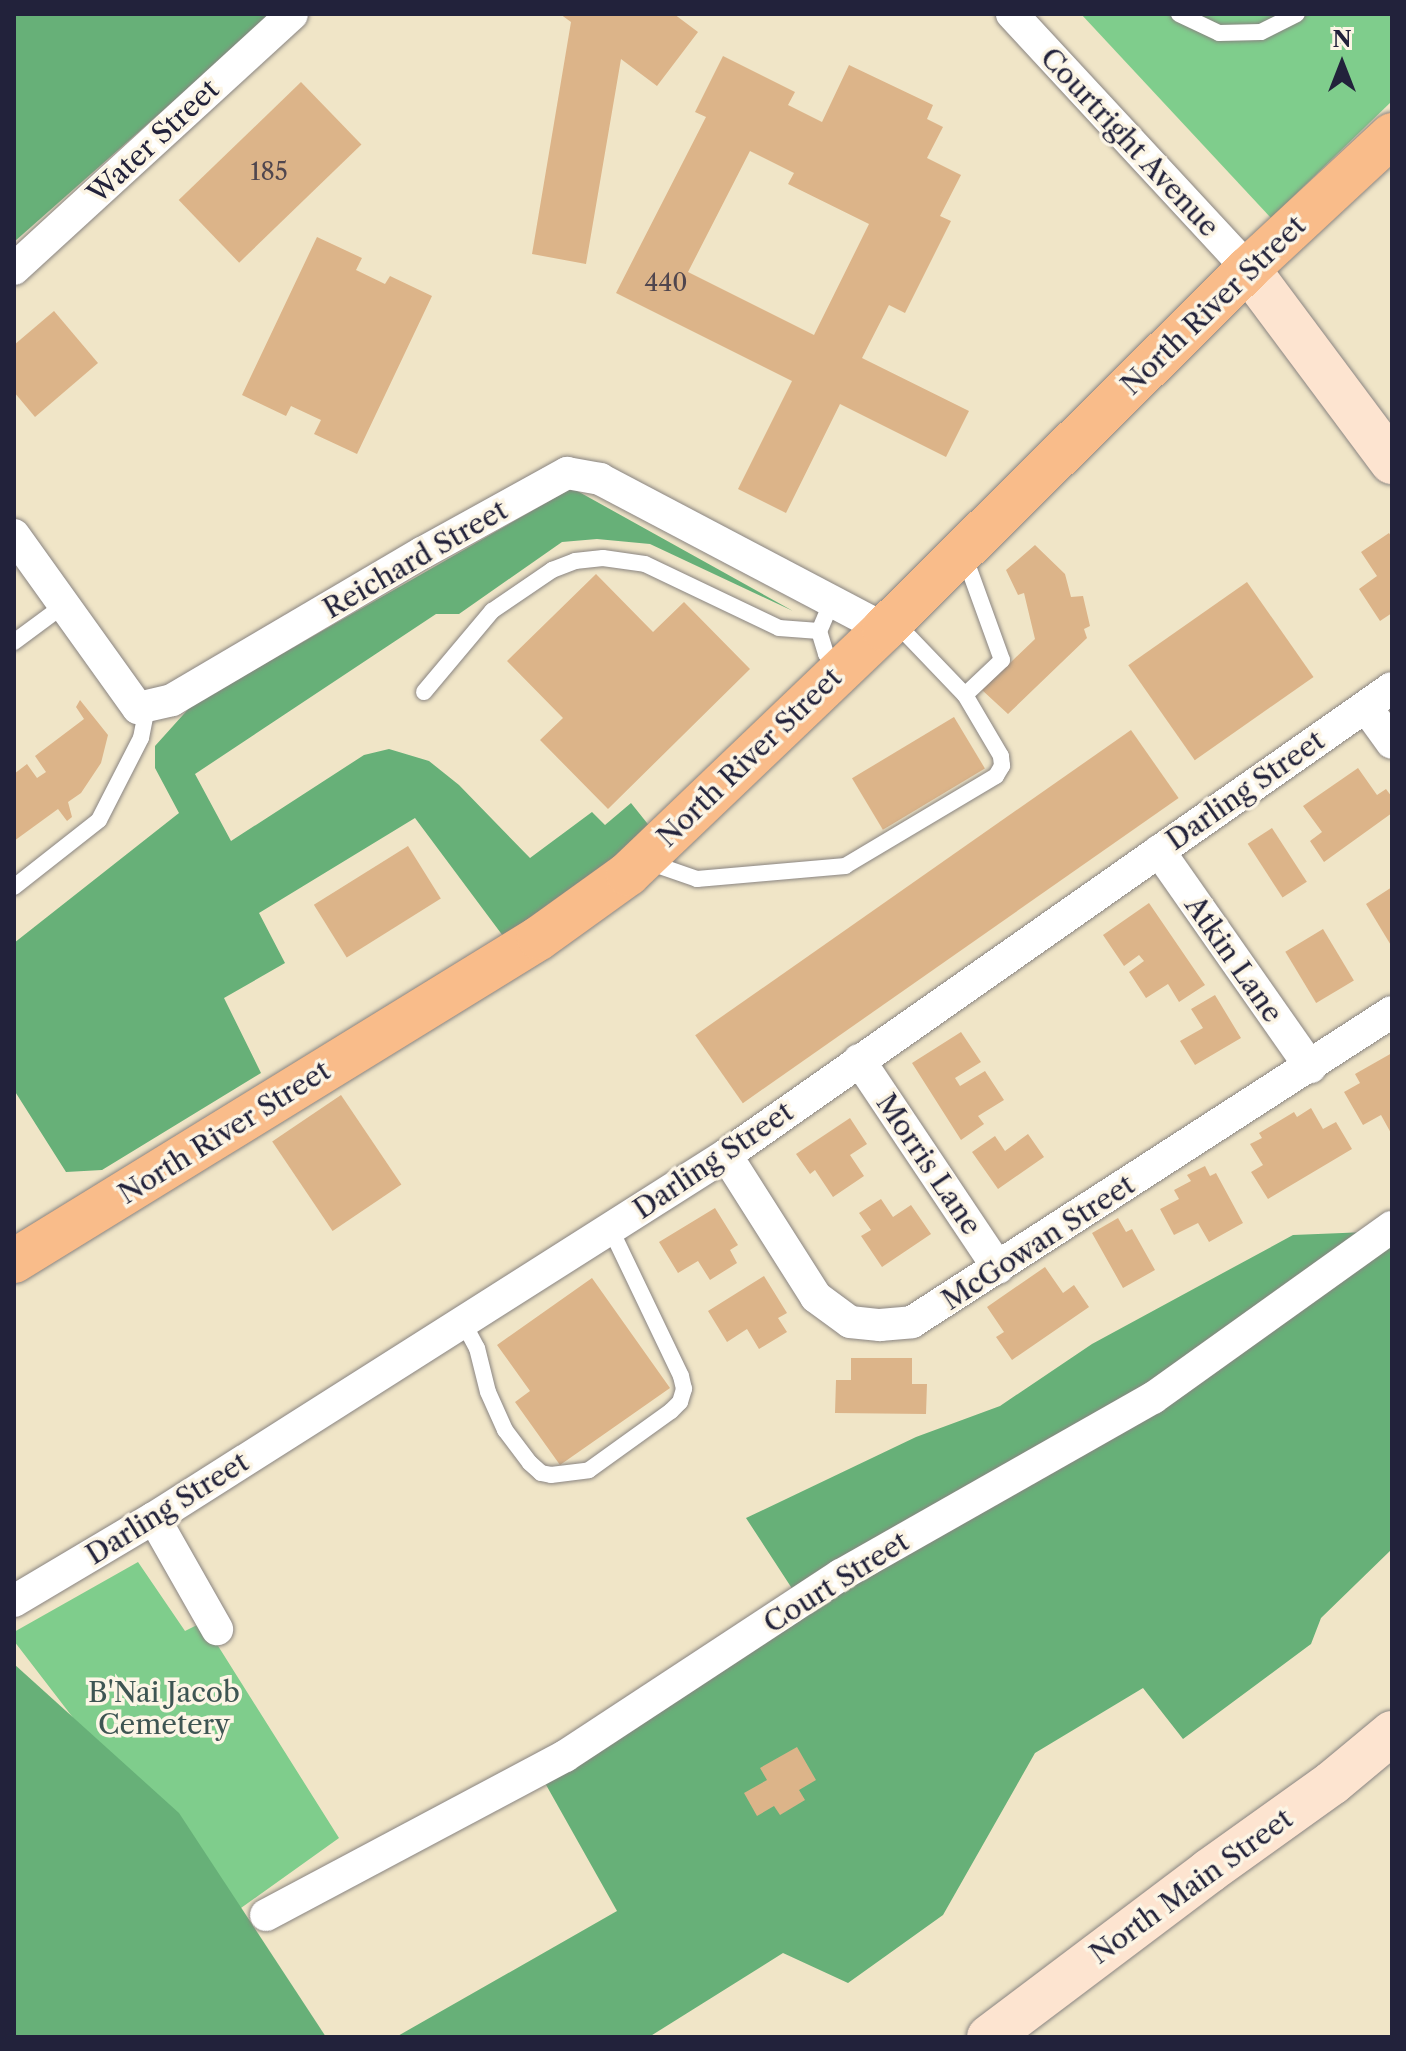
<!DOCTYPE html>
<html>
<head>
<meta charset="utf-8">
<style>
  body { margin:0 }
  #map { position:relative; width:1406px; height:2051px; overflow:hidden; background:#f0e5c7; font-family:"Libre Caslon Text",serif }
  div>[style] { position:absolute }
  .green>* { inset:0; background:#7fcd8c }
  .forest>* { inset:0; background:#67b078 }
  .building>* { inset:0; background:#dcb489; transform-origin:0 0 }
  .roads { filter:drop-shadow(0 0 2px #898481) drop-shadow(0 0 2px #898481) }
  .lane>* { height:16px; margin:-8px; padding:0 8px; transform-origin:8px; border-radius:8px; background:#fff }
  .street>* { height:32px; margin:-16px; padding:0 16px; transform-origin:16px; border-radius:16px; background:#fff }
  .secondary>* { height:44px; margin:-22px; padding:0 22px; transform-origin:22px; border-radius:22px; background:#fde4d0 }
  .primary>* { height:44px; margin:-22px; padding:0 22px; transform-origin:22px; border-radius:22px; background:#f9bc8a }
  span { translate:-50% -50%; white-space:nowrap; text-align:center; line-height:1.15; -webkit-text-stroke:7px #fcf5e5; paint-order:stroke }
  .number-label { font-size:24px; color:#50464e }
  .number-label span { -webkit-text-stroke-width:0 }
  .street-label { font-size:28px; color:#22223b }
  .park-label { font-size:28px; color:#3e5553 }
  .frame { position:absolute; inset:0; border:16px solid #22223b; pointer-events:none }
  .north { position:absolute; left:1302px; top:24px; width:80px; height:80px; -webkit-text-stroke:6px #fcf5e5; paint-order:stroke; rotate:0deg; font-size:22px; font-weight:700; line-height:32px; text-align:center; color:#22223b }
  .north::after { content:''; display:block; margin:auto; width:28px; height:36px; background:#22223b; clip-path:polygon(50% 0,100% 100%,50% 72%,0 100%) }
</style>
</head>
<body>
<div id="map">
  <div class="green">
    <div style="clip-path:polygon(1081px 14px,1392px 14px,1392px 101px,1271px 218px)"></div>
    <div style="clip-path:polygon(138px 1562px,185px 1631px,203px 1622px,339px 1838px,227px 1918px,14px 1641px,14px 1632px)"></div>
  </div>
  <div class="forest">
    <div style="clip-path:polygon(14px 14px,272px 14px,14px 242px)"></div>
    <div style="clip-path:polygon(572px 488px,793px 611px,650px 544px,597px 539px,562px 542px,459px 614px,436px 614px,195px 774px,231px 841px,364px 755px,389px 749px,429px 761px,459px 785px,530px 858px,592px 812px,605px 825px,631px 803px,651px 828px,613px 869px,503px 936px,415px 818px,259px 913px,285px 963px,224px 998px,261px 1073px,102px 1170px,66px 1172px,14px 1090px,14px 943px,179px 813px,155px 768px,155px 746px,191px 706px)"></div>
    <div style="clip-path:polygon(1392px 1231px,1392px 1549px,1321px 1618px,1311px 1644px,1183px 1739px,1143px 1688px,1035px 1753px,943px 1915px,848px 1983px,783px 1953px,649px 2037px,396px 2037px,617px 1911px,545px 1783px,808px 1613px,746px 1518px,916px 1437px,1000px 1406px,1092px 1344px,1293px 1235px)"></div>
    <div style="clip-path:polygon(14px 1664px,179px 1813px,326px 2037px,14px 2037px)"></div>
  </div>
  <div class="building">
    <div style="clip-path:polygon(560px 14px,674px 14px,698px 32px,657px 86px,621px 59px,586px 264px,532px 254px,571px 22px)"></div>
    <div style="clip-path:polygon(evenodd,723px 56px,795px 92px,788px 105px,822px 122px,849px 65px,933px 105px,927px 119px,943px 127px,927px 158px,961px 175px,940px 216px,951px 221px,905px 313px,889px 305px,862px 358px,969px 411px,946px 457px,840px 404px,786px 513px,738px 489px,792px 381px,616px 293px,706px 117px,695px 112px,723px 56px,750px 151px,794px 173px,788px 184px,869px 224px,814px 335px,688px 272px,750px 151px)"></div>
    <div style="left:301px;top:82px;width:87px;height:170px;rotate:46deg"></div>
    <div style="clip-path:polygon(317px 237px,362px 258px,356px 270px,385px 284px,390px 276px,432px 296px,357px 454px,314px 434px,321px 420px,291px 406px,286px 416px,242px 395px)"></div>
    <div style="clip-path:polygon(54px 311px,98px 363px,35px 417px,14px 392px,14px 345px)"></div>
    <div style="clip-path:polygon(1389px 533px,1392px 538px,1392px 613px,1380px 621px,1359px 589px,1377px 576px,1361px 552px)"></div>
    <div style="clip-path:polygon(1035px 545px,1065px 574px,1071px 597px,1083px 596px,1090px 626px,1084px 629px,1087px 638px,1008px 714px,982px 690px,1035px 639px,1024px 593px,1018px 595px,1006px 570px)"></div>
    <div style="clip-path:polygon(596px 574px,653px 632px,684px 602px,750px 669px,608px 809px,540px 740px,563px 718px,507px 661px)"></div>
    <div style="left:1247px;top:582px;width:116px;height:145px;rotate:55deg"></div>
    <div style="clip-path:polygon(80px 700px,108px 735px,101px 763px,81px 793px,68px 802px,72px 817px,67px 821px,58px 809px,14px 841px,14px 774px,27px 764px,37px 778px,46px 772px,35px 756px,84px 719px,76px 707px)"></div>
    <div style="left:954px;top:717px;width:60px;height:119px;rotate:59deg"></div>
    <div style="left:1131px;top:730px;width:83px;height:532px;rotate:55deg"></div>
    <div style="clip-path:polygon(1358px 768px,1377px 795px,1386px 789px,1392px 797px,1392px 813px,1324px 862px,1310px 841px,1322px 832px,1303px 806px)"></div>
    <div style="left:1272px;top:828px;width:64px;height:29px;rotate:57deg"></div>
    <div style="left:408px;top:846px;width:62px;height:111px;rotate:58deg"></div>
    <div style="clip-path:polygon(1392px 887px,1392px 947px,1366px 904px)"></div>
    <div style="clip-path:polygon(1149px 903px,1205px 985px,1179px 1002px,1168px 984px,1146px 998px,1129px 972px,1144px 961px,1139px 955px,1124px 966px,1103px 935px)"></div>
    <div style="left:1323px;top:929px;width:60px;height:44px;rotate:59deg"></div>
    <div style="clip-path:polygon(1215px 995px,1241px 1038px,1195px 1065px,1180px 1041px,1203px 1028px,1191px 1009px)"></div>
    <div style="clip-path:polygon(961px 1032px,981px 1062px,955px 1078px,960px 1086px,985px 1071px,1004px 1100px,978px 1116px,984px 1124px,961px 1140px,912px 1063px)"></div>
    <div style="clip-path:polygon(1392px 1053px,1392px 1135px,1381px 1115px,1363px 1125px,1344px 1092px,1360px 1083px,1355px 1074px)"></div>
    <div style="left:341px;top:1095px;width:108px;height:83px;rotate:56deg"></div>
    <div style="clip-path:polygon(1311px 1108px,1323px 1129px,1336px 1122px,1352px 1149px,1268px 1199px,1251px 1172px,1263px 1165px,1250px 1144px,1262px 1138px,1259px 1133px,1294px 1112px,1297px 1117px)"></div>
    <div style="clip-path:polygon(850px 1118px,867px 1144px,850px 1155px,864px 1176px,833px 1197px,815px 1170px,810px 1174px,796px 1154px)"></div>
    <div style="clip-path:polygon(1028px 1134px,1044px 1157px,998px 1189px,972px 1152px,995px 1136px,1005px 1151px)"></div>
    <div style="clip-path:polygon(1205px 1166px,1210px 1176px,1216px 1173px,1243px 1223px,1209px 1242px,1198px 1223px,1174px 1235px,1160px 1209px,1179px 1199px,1174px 1190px,1191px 1181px,1187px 1175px)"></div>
    <div style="clip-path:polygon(881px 1199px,893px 1217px,911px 1205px,931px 1234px,882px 1267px,861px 1236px,871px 1230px,859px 1213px)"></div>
    <div style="clip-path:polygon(715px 1208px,738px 1245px,730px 1250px,737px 1263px,710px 1280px,698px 1261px,678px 1273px,659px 1242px)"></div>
    <div style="clip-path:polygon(1118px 1218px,1126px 1232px,1132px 1229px,1155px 1270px,1123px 1288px,1092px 1233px)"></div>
    <div style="clip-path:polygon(1045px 1267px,1063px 1293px,1074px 1285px,1089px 1307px,1012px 1360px,996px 1337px,1004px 1332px,987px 1307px)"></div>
    <div style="clip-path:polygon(764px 1276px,787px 1313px,778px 1318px,787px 1332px,759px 1349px,747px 1329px,727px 1342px,708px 1311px)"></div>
    <div style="clip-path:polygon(592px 1278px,670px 1388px,560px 1465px,515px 1402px,530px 1391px,497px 1345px)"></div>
    <div style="clip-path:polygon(851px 1358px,912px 1358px,912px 1384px,927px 1384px,926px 1414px,835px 1413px,836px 1380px,851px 1380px)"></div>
    <div style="clip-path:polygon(797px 1747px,816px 1780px,799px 1790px,805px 1800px,780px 1815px,774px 1806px,757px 1816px,744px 1793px,767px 1780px,760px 1768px)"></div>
  </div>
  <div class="roads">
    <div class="lane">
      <div style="left:1179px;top:14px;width:44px;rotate:25.4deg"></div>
      <div style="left:1219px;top:33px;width:42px;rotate:-1.4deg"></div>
      <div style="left:1261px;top:32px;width:40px;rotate:-26.6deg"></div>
      <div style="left:832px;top:601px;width:33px;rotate:113deg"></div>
      <div style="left:819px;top:631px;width:24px;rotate:73deg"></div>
      <div style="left:826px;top:654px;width:22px;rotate:36deg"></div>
      <div style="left:894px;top:621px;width:103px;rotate:46.2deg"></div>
      <div style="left:965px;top:695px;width:51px;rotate:-43.4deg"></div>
      <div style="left:1002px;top:660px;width:112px;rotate:-109.9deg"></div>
      <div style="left:14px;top:642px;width:62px;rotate:-36.5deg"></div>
      <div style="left:424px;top:692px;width:106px;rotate:-50deg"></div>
      <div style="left:492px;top:611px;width:73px;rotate:-34.3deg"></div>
      <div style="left:552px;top:570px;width:25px;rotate:-21deg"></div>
      <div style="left:575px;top:561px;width:28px;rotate:-6deg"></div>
      <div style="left:603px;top:558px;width:42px;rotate:8.1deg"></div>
      <div style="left:645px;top:564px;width:148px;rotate:25.5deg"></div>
      <div style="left:779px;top:628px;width:40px;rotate:4.3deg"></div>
      <div style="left:648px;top:862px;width:52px;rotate:19.1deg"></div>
      <div style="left:697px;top:879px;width:149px;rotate:-5deg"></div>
      <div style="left:845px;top:866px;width:176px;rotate:-30.8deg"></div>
      <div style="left:996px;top:776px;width:12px;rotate:-59deg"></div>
      <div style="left:1002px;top:766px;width:10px;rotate:-96deg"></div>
      <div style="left:1001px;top:756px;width:71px;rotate:-120.5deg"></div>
      <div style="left:14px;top:887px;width:108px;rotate:-38.2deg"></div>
      <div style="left:99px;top:820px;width:92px;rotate:-62.9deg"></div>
      <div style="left:141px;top:738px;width:33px;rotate:-79deg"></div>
      <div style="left:463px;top:1322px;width:30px;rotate:62deg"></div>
      <div style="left:477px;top:1348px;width:45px;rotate:76deg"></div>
      <div style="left:488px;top:1392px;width:42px;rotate:65.9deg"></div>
      <div style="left:505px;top:1430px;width:41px;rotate:52.9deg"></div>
      <div style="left:530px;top:1463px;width:15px;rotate:42deg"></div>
      <div style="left:541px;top:1473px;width:10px;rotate:11deg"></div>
      <div style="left:551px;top:1475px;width:38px;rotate:-7deg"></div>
      <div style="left:589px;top:1470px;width:101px;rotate:-35.7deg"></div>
      <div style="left:671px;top:1411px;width:13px;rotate:-45deg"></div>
      <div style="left:680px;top:1402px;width:14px;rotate:-73deg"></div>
      <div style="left:684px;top:1389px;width:13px;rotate:-103deg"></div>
      <div style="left:681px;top:1376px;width:164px;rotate:-115.6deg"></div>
    </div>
    <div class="street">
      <div style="left:1012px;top:14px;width:347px;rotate:47.2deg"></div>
      <div style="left:14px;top:269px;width:377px;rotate:-42.5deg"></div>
      <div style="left:14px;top:535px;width:213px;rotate:54.4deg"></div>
      <div style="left:138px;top:708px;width:35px;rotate:-13deg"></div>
      <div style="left:172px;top:700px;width:290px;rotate:-30.5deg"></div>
      <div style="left:422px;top:553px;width:166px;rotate:-28.9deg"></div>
      <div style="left:567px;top:473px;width:34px;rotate:10deg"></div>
      <div style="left:600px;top:479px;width:321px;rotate:27.8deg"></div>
      <div style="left:1366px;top:707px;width:44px;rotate:54.2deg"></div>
      <div style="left:1159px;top:851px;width:264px;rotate:55deg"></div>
      <div style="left:859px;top:1060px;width:250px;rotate:56.2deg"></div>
      <div style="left:726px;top:1155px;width:168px;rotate:57.6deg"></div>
      <div style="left:816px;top:1297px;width:42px;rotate:36.3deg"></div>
      <div style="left:850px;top:1322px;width:30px;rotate:6deg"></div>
      <div style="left:880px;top:1325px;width:32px;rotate:-5deg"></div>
      <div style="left:912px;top:1322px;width:571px;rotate:-32.86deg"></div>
      <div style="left:154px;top:1518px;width:128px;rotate:60.4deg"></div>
      <div style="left:14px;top:1601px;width:163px;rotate:-30.7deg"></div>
      <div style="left:154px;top:1518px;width:677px;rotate:-32.4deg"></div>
      <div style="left:726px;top:1155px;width:813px;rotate:-35.04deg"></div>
      <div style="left:266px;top:1915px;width:339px;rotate:-28deg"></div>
      <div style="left:565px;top:1756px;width:330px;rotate:-33.3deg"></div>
      <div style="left:841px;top:1575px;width:359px;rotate:-29.6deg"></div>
      <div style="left:1153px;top:1398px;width:294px;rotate:-35.6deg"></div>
    </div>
    <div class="secondary">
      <div style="left:1248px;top:269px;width:241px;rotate:53.3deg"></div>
      <div style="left:989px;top:2037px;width:276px;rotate:-37deg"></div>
      <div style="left:1209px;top:1871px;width:151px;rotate:-35.6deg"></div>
      <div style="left:1332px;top:1783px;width:78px;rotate:-39.8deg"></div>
    </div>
    <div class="primary">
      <div style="left:14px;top:1261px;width:616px;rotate:-31.6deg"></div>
      <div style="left:539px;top:938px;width:110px;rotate:-35.7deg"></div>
      <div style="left:628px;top:874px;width:354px;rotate:-43.7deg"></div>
      <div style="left:884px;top:629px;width:512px;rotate:-44.68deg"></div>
      <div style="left:1248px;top:269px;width:197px;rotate:-42.9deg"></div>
    </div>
  </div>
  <div class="number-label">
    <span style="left:269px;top:172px">185</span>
    <span style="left:666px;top:283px">440</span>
  </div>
  <div class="street-label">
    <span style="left:153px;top:141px;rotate:-43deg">Water Street</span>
    <span style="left:1130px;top:142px;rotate:47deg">Courtright Avenue</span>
    <span style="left:1213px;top:305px;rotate:-44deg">North River Street</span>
    <span style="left:415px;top:559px;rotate:-30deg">Reichard Street</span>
    <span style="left:749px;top:757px;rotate:-44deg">North River Street</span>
    <span style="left:1245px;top:790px;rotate:-35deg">Darling Street</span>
    <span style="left:1234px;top:959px;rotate:55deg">Atkin Lane</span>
    <span style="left:224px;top:1132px;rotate:-32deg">North River Street</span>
    <span style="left:713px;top:1160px;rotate:-34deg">Darling Street</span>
    <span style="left:929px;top:1164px;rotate:56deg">Morris Lane</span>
    <span style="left:1038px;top:1242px;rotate:-33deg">McGowan Street</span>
    <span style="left:167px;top:1508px;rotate:-32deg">Darling Street</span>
    <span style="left:836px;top:1582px;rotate:-32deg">Court Street</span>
    <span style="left:1191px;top:1886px;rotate:-36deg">North Main Street</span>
  </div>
  <div class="park-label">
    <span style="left:164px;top:1708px">B'Nai Jacob<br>Cemetery</span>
  </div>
  <div class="frame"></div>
  <div class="north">N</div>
</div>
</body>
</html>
